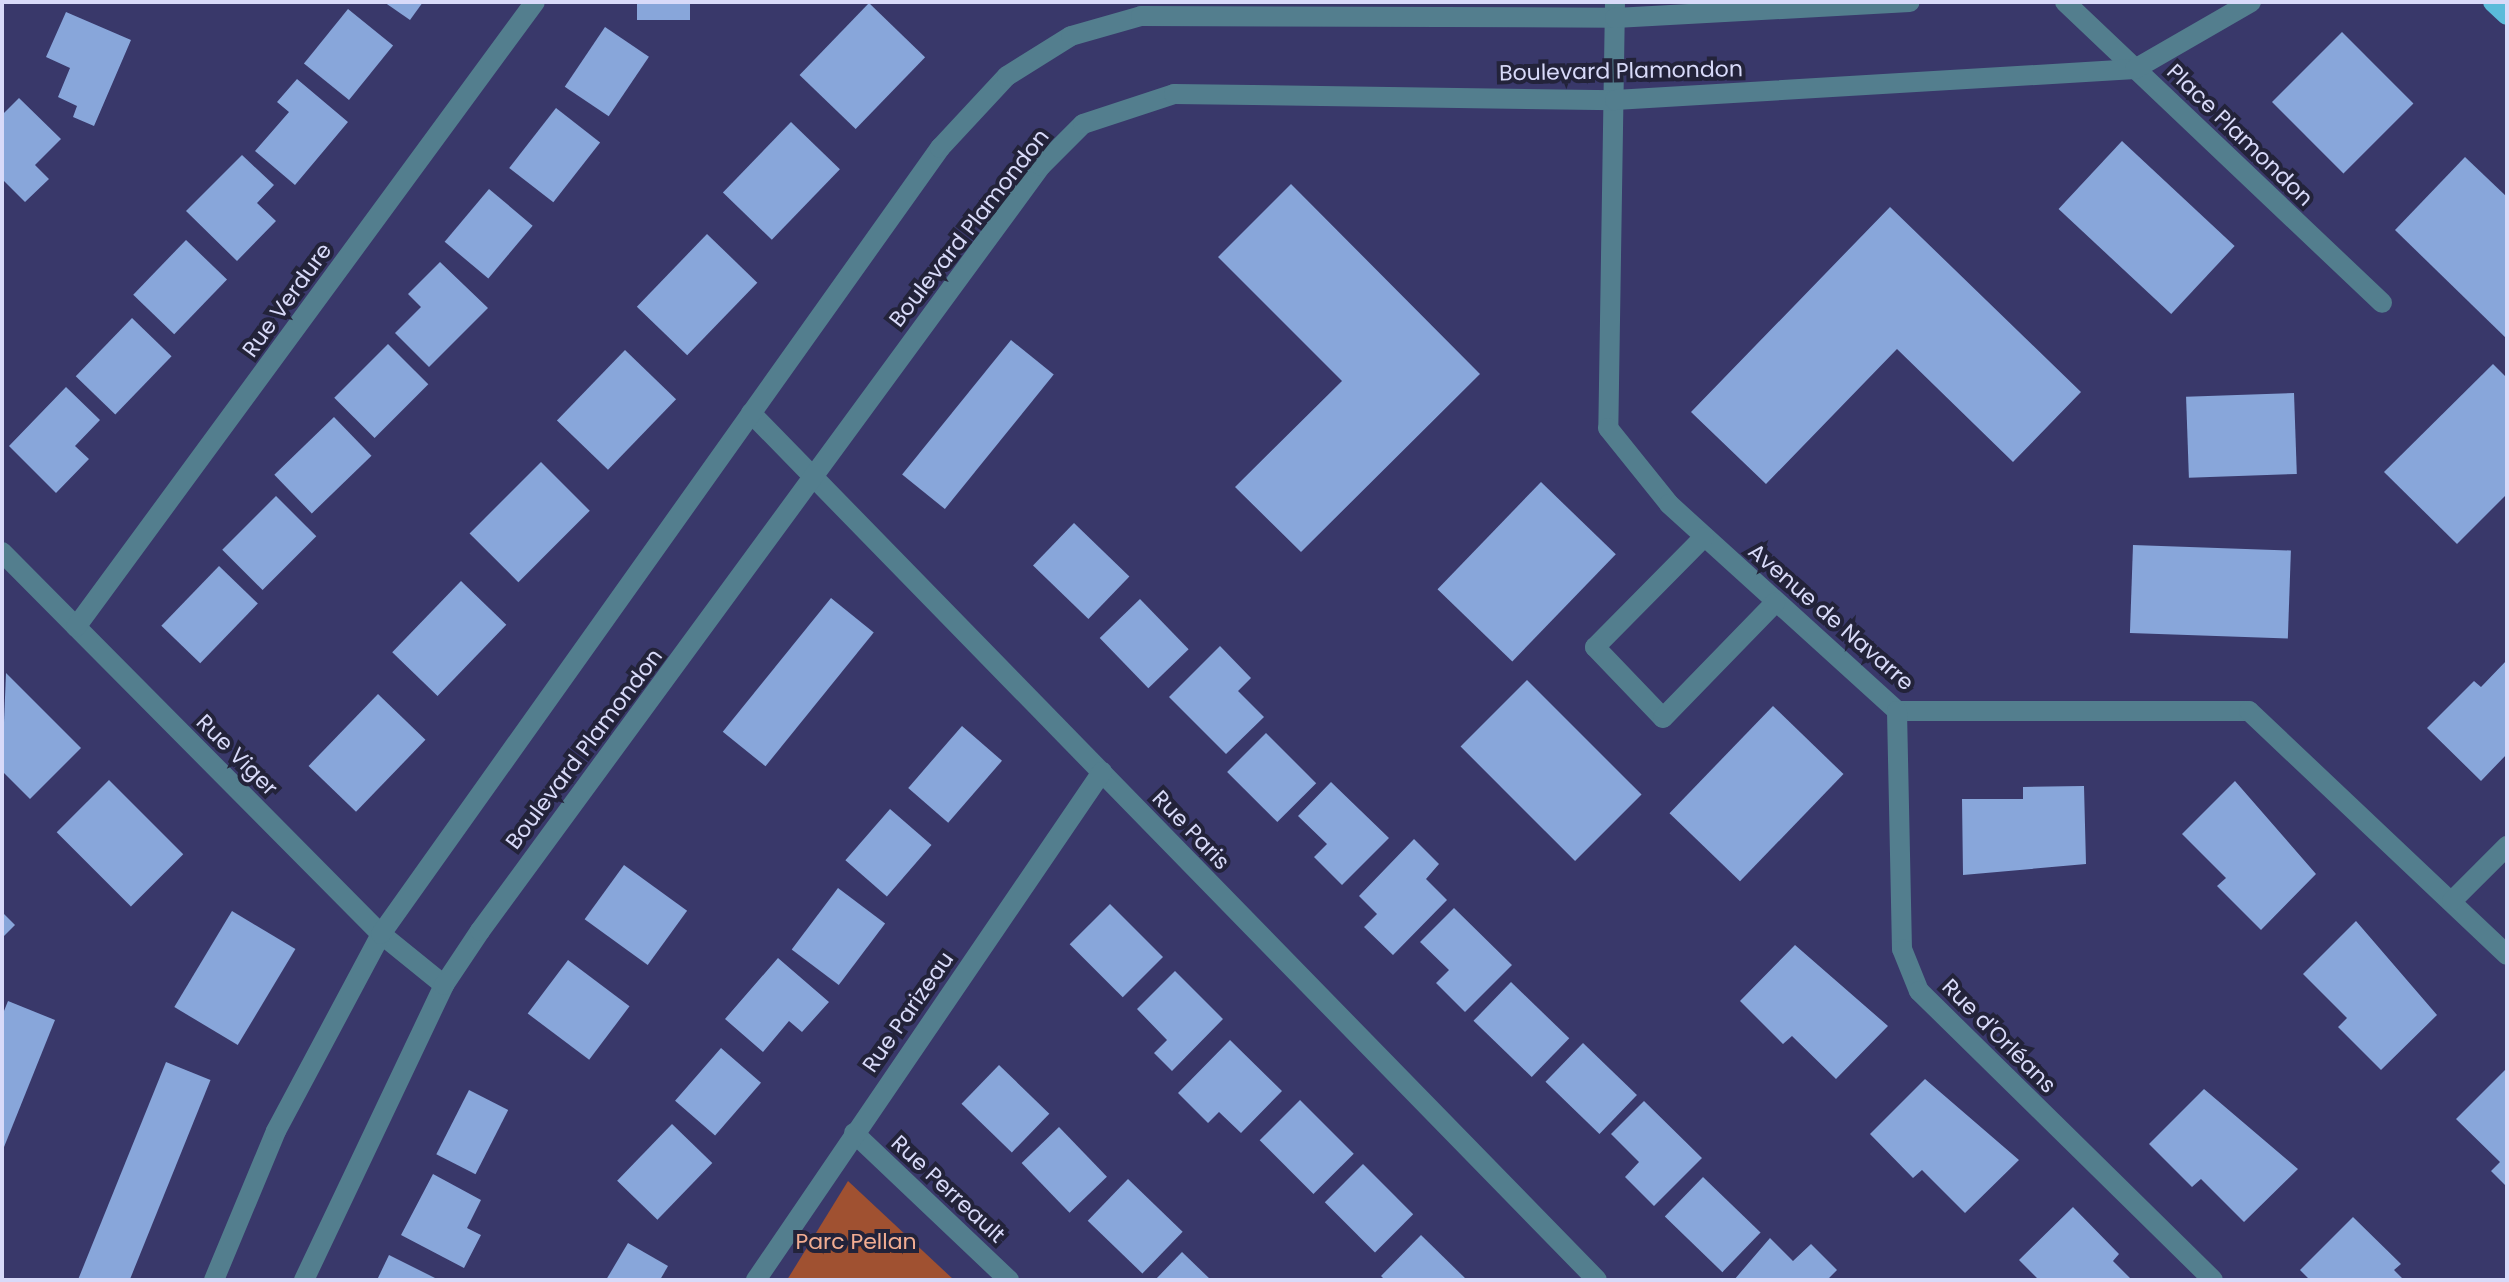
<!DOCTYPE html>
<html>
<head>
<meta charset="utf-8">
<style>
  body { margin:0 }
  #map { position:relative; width:2509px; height:1282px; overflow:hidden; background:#39386a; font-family:Poppins,sans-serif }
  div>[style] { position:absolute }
  .green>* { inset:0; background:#a05131 }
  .building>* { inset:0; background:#88a6da; transform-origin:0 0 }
  .minor>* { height:20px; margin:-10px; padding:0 10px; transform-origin:10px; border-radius:10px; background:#537e8e }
  .major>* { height:20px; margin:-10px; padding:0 10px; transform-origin:10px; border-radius:10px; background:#5abbda }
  span { translate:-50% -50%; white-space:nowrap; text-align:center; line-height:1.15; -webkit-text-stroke:8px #23233a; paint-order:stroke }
  .street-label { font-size:22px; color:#d8daf9 }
  .park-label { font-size:22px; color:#f2ad92 }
  .frame { position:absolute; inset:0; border:4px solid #d8daf9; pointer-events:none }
</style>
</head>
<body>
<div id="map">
  <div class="green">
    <div style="clip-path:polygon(848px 1181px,954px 1280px,787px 1280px)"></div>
  </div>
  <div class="building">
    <div style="clip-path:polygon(384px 2px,423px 2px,410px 20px)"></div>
    <div style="left:637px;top:2px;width:53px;height:18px"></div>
    <div style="left:869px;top:3px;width:78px;height:100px;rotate:44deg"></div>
    <div style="left:348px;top:9px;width:58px;height:70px;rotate:39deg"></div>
    <div style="clip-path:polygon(66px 12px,131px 40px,94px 126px,73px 117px,77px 106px,58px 97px,70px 68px,46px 57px)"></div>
    <div style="left:605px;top:27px;width:53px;height:72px;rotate:34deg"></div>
    <div style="left:2342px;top:32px;width:101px;height:99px;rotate:45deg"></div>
    <div style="clip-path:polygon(297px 79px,348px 122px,295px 185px,255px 151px,289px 112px,277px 102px)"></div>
    <div style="clip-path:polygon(19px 98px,61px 139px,35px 165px,49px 179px,25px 202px,2px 179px,2px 115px)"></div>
    <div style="left:556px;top:108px;width:56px;height:76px;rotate:38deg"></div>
    <div style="left:791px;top:122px;width:68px;height:98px;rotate:44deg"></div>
    <div style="left:2122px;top:141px;width:154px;height:93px;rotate:43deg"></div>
    <div style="clip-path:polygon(242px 155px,274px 185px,257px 203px,276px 221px,237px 261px,186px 211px)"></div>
    <div style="clip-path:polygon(2465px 157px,2507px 197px,2507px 339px,2395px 230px)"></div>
    <div style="clip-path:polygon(1291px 184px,1480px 374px,1301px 552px,1235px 487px,1342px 381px,1218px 257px)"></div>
    <div style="left:489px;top:189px;width:57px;height:69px;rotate:40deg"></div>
    <div style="clip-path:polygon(1890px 207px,2081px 392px,2013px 462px,1897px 349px,1766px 484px,1691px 412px)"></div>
    <div style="left:707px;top:234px;width:70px;height:101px;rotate:44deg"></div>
    <div style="left:186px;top:240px;width:57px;height:76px;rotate:44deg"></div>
    <div style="clip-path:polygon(440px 262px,488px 308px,429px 367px,395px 333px,421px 307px,408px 294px)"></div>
    <div style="left:132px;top:318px;width:55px;height:81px;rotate:44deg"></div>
    <div style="left:1011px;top:340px;width:55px;height:173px;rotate:39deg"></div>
    <div style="left:388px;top:344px;width:57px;height:76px;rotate:45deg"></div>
    <div style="left:625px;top:350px;width:71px;height:98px;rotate:44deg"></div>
    <div style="clip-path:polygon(2493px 364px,2507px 378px,2507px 494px,2457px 544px,2384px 472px)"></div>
    <div style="clip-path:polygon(66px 387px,100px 420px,75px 446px,89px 459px,56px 493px,9px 446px)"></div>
    <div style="left:2294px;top:393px;width:81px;height:108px;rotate:88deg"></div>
    <div style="left:334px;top:417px;width:54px;height:83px;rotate:46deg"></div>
    <div style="left:541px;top:462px;width:69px;height:101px;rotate:45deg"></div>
    <div style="left:1541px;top:482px;width:104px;height:149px;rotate:44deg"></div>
    <div style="left:276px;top:496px;width:57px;height:76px;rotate:45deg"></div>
    <div style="left:1074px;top:523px;width:77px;height:59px;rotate:44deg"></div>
    <div style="left:2133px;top:545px;width:158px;height:88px;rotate:2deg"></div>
    <div style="left:219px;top:566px;width:54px;height:83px;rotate:44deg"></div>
    <div style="left:461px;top:581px;width:63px;height:99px;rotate:44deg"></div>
    <div style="left:831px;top:598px;width:55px;height:172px;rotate:39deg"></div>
    <div style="left:1140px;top:599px;width:70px;height:56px;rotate:46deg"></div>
    <div style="clip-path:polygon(1220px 646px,1251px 678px,1238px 691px,1264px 717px,1226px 754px,1169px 697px)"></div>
    <div style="clip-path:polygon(2507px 660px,2507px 754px,2481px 781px,2427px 728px,2474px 681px,2481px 687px)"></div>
    <div style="clip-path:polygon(6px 673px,81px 748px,30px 799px,2px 771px)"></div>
    <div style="left:1527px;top:680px;width:162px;height:94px;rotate:45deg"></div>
    <div style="left:378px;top:694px;width:66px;height:100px;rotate:44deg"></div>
    <div style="left:1773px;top:706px;width:98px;height:149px;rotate:44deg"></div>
    <div style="left:962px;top:726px;width:53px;height:82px;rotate:41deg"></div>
    <div style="left:1266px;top:733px;width:71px;height:55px;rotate:45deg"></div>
    <div style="left:109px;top:780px;width:105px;height:74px;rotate:45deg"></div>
    <div style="clip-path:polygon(2235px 781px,2316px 874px,2261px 930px,2217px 886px,2226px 878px,2182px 834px)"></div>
    <div style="clip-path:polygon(1331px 782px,1389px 838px,1342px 885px,1314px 857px,1327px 844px,1298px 816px)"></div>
    <div style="clip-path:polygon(2084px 786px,2086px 864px,1963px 875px,1962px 799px,2023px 799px,2023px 787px)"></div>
    <div style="left:890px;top:809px;width:55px;height:68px;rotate:41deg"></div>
    <div style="clip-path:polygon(1414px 839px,1439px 864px,1426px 879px,1447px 900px,1393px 955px,1364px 927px,1377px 914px,1359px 896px)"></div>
    <div style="left:624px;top:865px;width:78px;height:67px;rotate:36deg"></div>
    <div style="left:838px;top:888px;width:59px;height:77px;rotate:37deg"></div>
    <div style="left:1110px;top:904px;width:75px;height:57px;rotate:45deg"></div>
    <div style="clip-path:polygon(1454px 908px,1512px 965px,1465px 1012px,1436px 983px,1449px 970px,1420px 942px)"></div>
    <div style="left:232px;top:911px;width:74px;height:112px;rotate:31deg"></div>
    <div style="clip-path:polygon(2px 912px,15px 925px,2px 938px)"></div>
    <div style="clip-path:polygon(2356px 921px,2437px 1015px,2381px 1070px,2338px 1027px,2347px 1018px,2303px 974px)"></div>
    <div style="clip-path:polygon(1795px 945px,1888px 1026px,1836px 1079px,1792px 1036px,1783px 1044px,1740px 1001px)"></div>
    <div style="clip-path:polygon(778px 958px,829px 1002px,802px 1032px,789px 1021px,763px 1052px,725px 1019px)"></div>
    <div style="left:568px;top:960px;width:77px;height:67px;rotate:37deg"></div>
    <div style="clip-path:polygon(1175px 971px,1223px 1019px,1172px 1071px,1154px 1053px,1167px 1040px,1137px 1009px)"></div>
    <div style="left:1511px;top:982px;width:81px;height:54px;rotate:44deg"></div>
    <div style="clip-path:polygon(8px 1001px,55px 1020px,2px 1152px,2px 1016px)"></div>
    <div style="clip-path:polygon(1230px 1040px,1282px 1091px,1241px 1133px,1219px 1112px,1208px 1123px,1178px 1093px)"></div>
    <div style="left:1583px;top:1043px;width:75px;height:54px;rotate:44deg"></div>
    <div style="left:721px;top:1048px;width:53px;height:70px;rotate:41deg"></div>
    <div style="left:166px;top:1062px;width:48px;height:236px;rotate:22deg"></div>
    <div style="left:999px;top:1065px;width:70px;height:54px;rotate:44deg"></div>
    <div style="clip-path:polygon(2507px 1068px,2507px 1187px,2491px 1171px,2500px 1162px,2456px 1119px)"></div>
    <div style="clip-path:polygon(1925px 1079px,2019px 1160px,1965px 1213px,1922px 1170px,1913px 1178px,1870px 1134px)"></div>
    <div style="clip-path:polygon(2204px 1089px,2298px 1169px,2244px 1222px,2201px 1179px,2192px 1187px,2149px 1144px)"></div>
    <div style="left:469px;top:1090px;width:44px;height:72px;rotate:27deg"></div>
    <div style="left:1300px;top:1100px;width:76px;height:57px;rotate:45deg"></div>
    <div style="clip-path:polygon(1644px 1101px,1702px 1158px,1654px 1206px,1625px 1177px,1639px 1162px,1611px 1134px)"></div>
    <div style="left:672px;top:1124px;width:56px;height:79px;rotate:44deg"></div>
    <div style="left:1059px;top:1127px;width:69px;height:52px;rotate:46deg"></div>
    <div style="left:1363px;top:1164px;width:71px;height:54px;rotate:45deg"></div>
    <div style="clip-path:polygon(433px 1174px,481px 1200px,467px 1228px,481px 1235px,464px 1268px,401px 1235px)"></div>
    <div style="left:1703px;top:1177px;width:80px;height:55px;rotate:44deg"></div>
    <div style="left:1128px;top:1179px;width:76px;height:58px;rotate:44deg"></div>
    <div style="clip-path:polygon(2073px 1207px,2119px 1254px,2113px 1261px,2132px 1280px,2039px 1280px,2019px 1260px)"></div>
    <div style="clip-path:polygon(2353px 1217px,2401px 1264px,2394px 1270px,2404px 1280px,2310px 1280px,2300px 1270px)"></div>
    <div style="clip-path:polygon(1421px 1235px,1467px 1280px,1385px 1280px,1381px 1276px)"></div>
    <div style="clip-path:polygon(1770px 1238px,1793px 1261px,1811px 1244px,1837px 1270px,1827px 1280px,1734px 1280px)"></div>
    <div style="clip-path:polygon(628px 1243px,668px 1266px,660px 1280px,606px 1280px)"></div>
    <div style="clip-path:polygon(1182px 1252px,1211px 1280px,1155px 1280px)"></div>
    <div style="clip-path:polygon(389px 1255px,439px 1280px,377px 1280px)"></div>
  </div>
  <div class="minor">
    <div style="left:1615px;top:2px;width:426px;rotate:90.9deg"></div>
    <div style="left:1608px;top:428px;width:97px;rotate:51.2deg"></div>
    <div style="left:1669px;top:504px;width:308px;rotate:42.2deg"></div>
    <div style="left:1897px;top:711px;width:352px"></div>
    <div style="left:2249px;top:711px;width:355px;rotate:43.4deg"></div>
    <div style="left:2065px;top:2px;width:437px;rotate:43.5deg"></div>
    <div style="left:751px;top:413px;width:1211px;rotate:45.7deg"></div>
    <div style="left:1704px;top:537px;width:155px;rotate:134.7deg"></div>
    <div style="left:1595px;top:647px;width:98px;rotate:46.2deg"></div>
    <div style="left:1663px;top:718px;width:161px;rotate:-45.8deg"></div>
    <div style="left:2px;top:552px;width:538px;rotate:45.23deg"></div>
    <div style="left:381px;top:934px;width:81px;rotate:39deg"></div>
    <div style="left:76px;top:627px;width:775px;rotate:-53.71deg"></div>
    <div style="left:1897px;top:711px;width:238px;rotate:88.8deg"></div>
    <div style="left:1902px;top:949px;width:45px;rotate:68deg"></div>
    <div style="left:1919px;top:991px;width:412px;rotate:44.5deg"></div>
    <div style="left:2452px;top:901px;width:78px;rotate:-45deg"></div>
    <div style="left:854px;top:1133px;width:214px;rotate:43.5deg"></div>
    <div style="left:214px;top:1280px;width:161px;rotate:-67.4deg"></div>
    <div style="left:276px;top:1131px;width:223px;rotate:-61.9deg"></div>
    <div style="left:381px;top:934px;width:965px;rotate:-54.58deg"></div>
    <div style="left:940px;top:148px;width:98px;rotate:-47.1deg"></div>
    <div style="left:1007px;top:76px;width:75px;rotate:-32deg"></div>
    <div style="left:1071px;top:36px;width:73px;rotate:-15.9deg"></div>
    <div style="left:1141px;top:16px;width:474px;rotate:0.2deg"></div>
    <div style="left:1615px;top:18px;width:295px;rotate:-3.1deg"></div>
    <div style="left:304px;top:1280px;width:327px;rotate:-64.6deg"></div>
    <div style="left:444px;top:985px;width:65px;rotate:-56.3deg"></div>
    <div style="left:480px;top:931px;width:949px;rotate:-53.75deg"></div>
    <div style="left:1041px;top:166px;width:59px;rotate:-45deg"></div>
    <div style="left:1083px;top:124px;width:96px;rotate:-18.2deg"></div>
    <div style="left:1174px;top:94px;width:441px;rotate:0.8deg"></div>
    <div style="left:1615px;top:100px;width:521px;rotate:-3.41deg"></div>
    <div style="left:2135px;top:69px;width:134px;rotate:-30deg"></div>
    <div style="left:756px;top:1280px;width:615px;rotate:-55.74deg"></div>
  </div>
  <div class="major">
    <div style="left:2493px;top:2px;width:19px;rotate:43deg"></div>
  </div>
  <div class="street-label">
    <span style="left:1621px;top:71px;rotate:-1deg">Boulevard Plamondon</span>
    <span style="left:2240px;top:135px;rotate:44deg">Place Plamondon</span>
    <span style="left:969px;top:228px;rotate:-52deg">Boulevard Plamondon</span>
    <span style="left:287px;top:300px;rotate:-54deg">Rue Verdure</span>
    <span style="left:1831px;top:617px;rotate:41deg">Avenue de Navarre</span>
    <span style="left:584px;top:749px;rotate:-53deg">Boulevard Plamondon</span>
    <span style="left:237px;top:755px;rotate:45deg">Rue Viger</span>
    <span style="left:1191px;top:830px;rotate:46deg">Rue Paris</span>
    <span style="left:908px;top:1012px;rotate:-55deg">Rue Parizeau</span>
    <span style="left:1999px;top:1036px;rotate:45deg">Rue d'Orléans</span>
    <span style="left:948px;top:1189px;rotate:43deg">Rue Perreault</span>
  </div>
  <div class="park-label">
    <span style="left:856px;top:1242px">Parc Pellan</span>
  </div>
  <div class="frame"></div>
</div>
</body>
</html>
